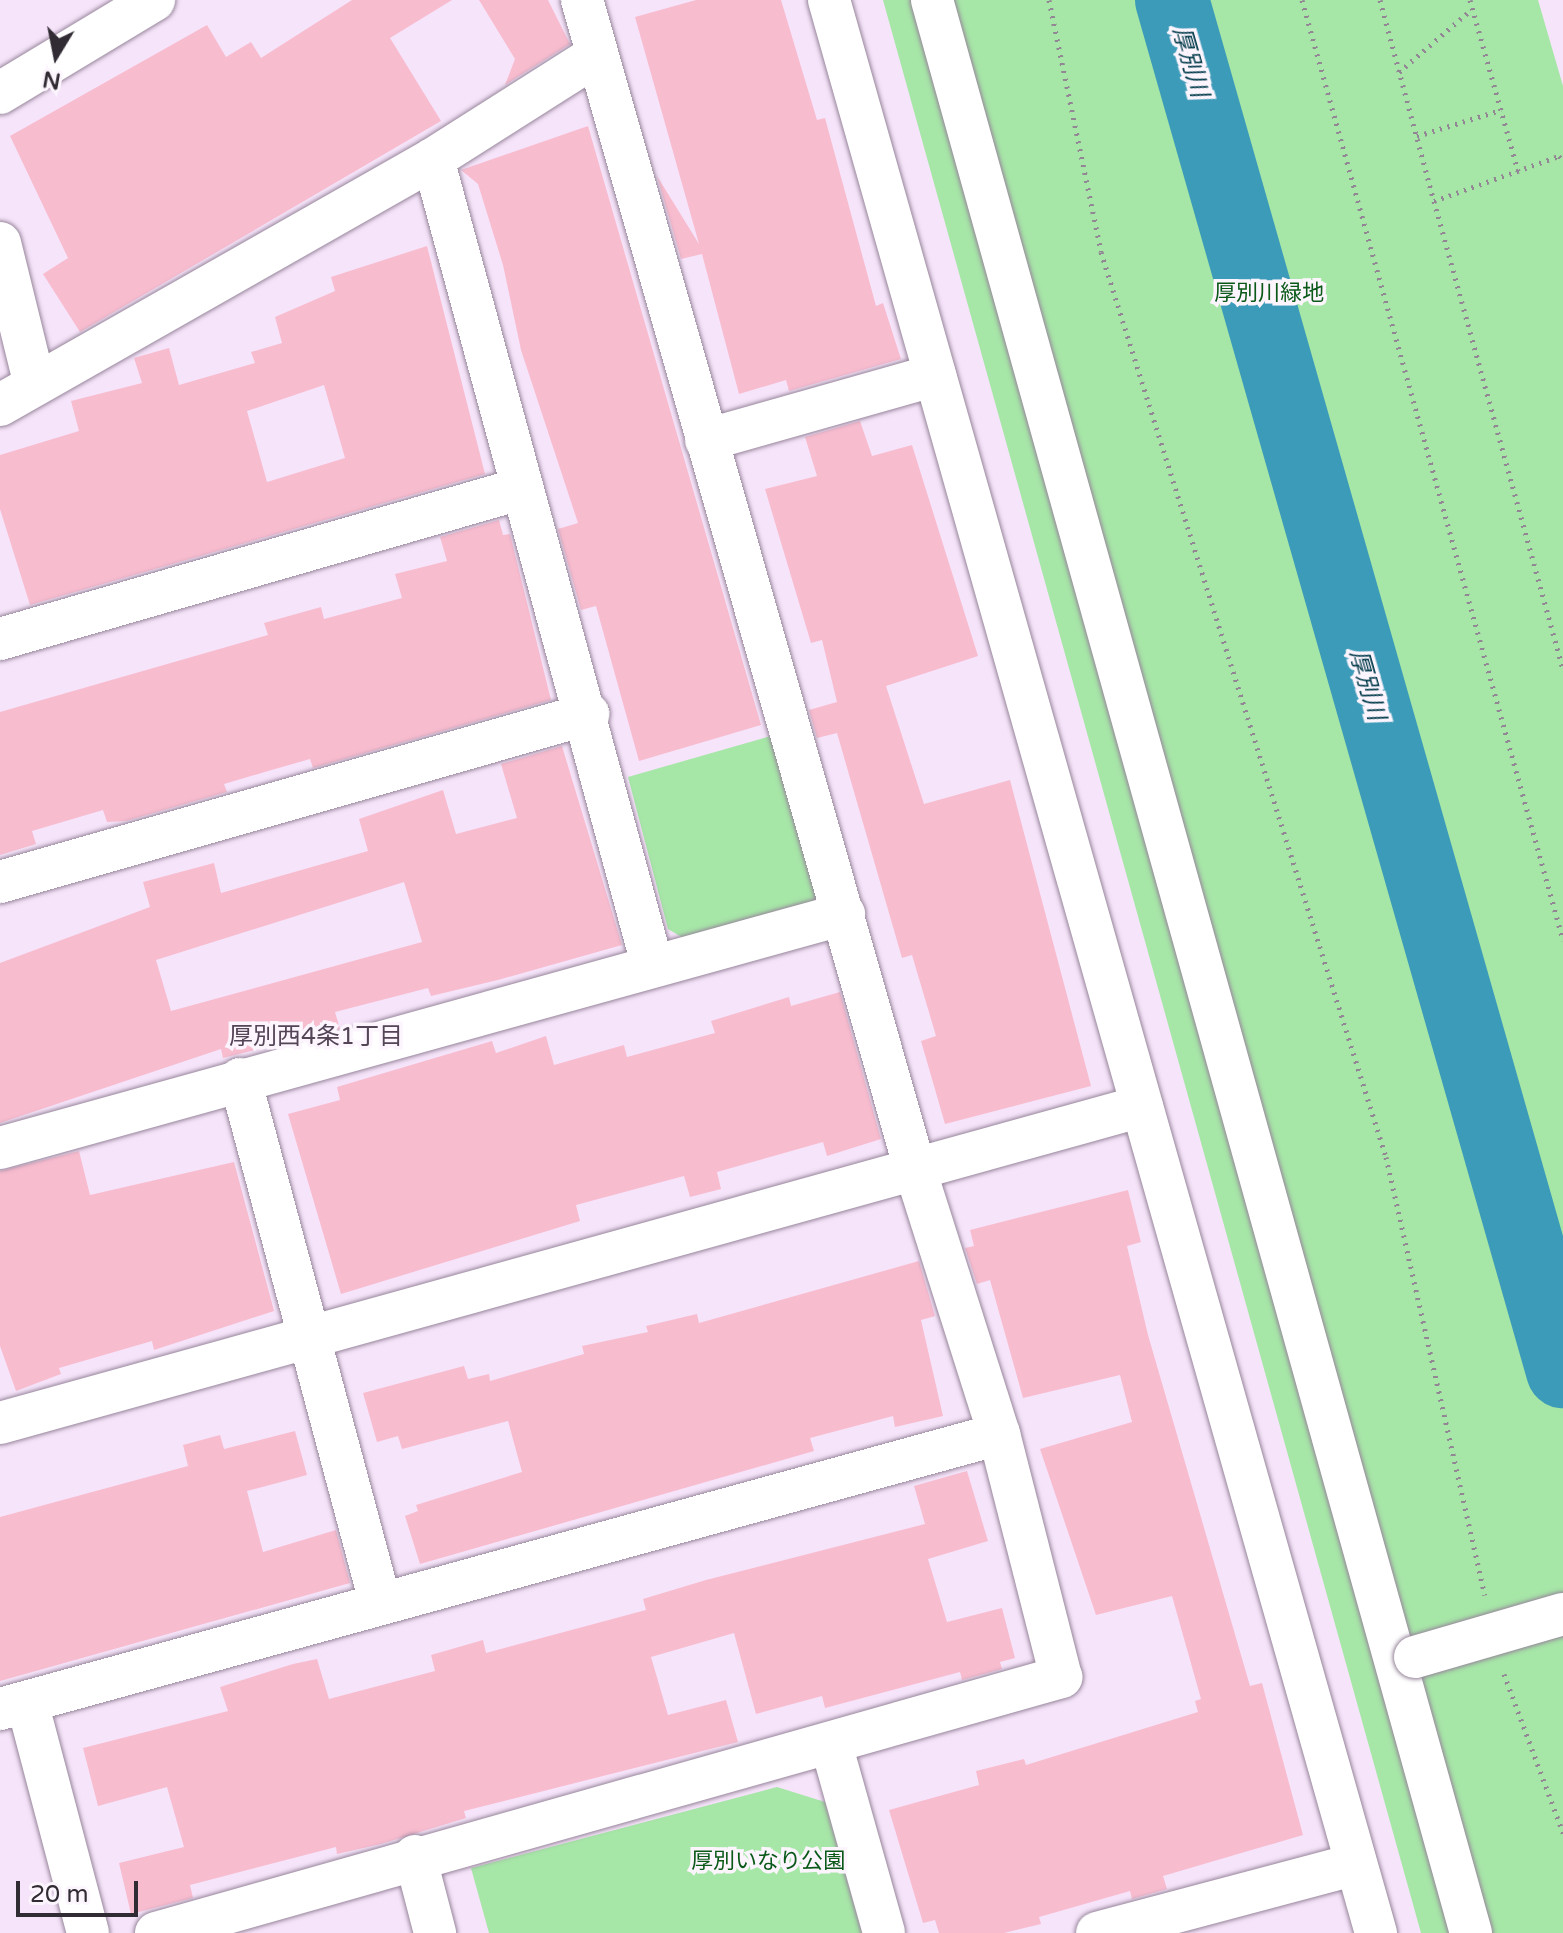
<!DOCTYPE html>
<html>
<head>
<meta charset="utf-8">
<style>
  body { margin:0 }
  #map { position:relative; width:1563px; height:1933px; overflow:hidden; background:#f6e4fa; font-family:"Varela Round","Noto Sans JP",sans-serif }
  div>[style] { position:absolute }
  .green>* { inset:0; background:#a6e6a7 }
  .river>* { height:74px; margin:-37px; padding:0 37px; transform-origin:37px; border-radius:37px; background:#3c9bb8 }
  .building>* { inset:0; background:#f8bccf }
  .path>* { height:5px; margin-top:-2.5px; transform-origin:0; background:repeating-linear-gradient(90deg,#928695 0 2px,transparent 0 8px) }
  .roads { filter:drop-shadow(0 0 2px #97869b) drop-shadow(0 0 2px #97869b) }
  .minor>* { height:42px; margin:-21px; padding:0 21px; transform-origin:21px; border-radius:21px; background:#fff }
  .bridges { filter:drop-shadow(0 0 2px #97869b) drop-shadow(0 0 2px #97869b) }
  .minor-bridge>* { height:42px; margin:-21px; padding:0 21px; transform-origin:21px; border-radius:21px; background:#fff }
  span { translate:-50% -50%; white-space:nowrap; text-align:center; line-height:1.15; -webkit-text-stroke:7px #fcf5fe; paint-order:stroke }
  .park-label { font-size:22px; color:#0a5918 }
  .water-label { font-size:24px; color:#003a49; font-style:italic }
  .neighbourhood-label { font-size:24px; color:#534456 }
  .north { position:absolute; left:16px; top:16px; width:80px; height:80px; -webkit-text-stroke:6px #fcf5fe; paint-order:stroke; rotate:190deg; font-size:22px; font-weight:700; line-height:32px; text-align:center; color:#312b33 }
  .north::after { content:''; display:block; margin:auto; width:28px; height:36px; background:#312b33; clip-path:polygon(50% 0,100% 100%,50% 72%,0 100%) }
  .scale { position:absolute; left:16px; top:1881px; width:122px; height:36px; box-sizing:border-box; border:4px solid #312b33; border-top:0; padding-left:10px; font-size:24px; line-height:28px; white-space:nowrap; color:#312b33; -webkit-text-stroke:6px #fcf5fe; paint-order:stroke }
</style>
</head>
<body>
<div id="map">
  <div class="green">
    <div style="clip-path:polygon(883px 0,1538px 0,1563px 86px,1563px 1933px,1421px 1933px)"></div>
    <div style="clip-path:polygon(785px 732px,825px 888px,814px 908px,690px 942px,668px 929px,628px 777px)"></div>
    <div style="clip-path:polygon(777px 1787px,825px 1802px,862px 1933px,489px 1933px,471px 1868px)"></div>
  </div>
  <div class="river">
    <div style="left:1172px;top:0;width:1426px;rotate:74.08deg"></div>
  </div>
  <div class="building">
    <div style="clip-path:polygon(352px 0,452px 0,390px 38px,441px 121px,80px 332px,43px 274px,68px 258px,10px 136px,207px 25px,226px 57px,251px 42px,261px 58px)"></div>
    <div style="clip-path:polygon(479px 0,548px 0,570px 44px,505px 85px,515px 59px)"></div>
    <div style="clip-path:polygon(696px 0,781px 0,817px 120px,825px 118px,876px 306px,883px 303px,901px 359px,789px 391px,786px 380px,739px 394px,702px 254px,681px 259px,657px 176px,699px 244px,635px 17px)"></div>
    <div style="clip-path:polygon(588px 126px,761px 725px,639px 761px,596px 606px,581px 610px,558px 529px,578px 523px,521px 350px,503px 265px,478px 184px,461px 170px)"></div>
    <div style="clip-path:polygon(evenodd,427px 246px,485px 474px,30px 605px,0 509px,0 455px,79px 431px,71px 401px,142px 383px,134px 358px,169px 348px,179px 385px,255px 363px,251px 352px,282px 343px,275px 317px,335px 291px,331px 277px,427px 246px,324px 385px,345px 458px,267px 482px,247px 411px,324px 385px)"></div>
    <div style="clip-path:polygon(860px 421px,872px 456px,912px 445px,978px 656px,886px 686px,924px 804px,1010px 780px,1091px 1086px,945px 1124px,921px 1041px,936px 1036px,912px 955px,902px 958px,837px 733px,817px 738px,809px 710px,837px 702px,822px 640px,811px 643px,765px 489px,817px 476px,805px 437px)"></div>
    <div style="clip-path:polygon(499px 520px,503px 535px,510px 534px,551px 700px,313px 768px,310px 759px,268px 771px,224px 784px,227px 792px,126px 821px,107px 822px,103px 810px,32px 831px,36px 844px,0 855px,0 712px,268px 635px,264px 623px,321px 607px,324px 619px,402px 598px,395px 574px,447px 561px,440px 537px)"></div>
    <div style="clip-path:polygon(evenodd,562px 746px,622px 945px,498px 980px,431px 996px,428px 988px,335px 1012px,340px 1029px,223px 1058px,221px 1049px,0 1123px,0 963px,150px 907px,143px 882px,214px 863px,221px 893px,368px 851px,359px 819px,443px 790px,456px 834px,517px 818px,501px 764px,562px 746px,404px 882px,422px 942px,171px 1011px,156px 960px,404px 882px)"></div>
    <div style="clip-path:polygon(840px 992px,881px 1139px,827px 1156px,823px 1142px,717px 1172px,721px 1189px,690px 1197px,684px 1176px,576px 1205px,580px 1221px,341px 1294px,288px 1114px,340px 1100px,337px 1087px,492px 1041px,496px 1053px,546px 1036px,554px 1065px,624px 1045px,627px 1057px,715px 1033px,711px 1021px,789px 997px,791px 1006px)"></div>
    <div style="clip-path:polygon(79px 1151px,90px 1195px,234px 1162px,274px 1311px,154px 1350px,152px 1341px,59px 1368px,61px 1374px,16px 1391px,0 1346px,0 1171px)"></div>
    <div style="clip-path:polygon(1128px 1190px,1141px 1242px,1127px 1246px,1148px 1335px,1250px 1686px,1262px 1683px,1303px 1835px,1163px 1876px,1167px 1889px,1132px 1899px,1130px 1891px,1039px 1917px,1041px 1924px,1004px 1933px,939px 1933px,935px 1920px,923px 1923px,889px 1810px,979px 1785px,976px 1771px,1024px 1759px,1026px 1765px,1198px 1712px,1195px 1701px,1201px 1699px,1172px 1596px,1096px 1615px,1040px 1449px,1132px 1422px,1120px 1375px,1023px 1398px,990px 1280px,977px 1284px,965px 1248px,974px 1246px,970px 1230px)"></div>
    <div style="clip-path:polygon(919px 1261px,935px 1316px,921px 1320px,943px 1416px,895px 1427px,893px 1416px,810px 1438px,814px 1451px,420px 1564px,405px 1516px,418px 1511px,416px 1505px,522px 1472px,508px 1421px,402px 1449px,398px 1436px,377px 1442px,363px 1393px,464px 1366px,468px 1379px,489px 1374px,490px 1381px,584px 1354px,582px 1346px,648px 1332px,646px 1326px,697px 1314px,699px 1323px)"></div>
    <div style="clip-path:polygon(295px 1431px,307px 1475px,247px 1491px,263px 1552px,336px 1530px,350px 1583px,0 1681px,0 1517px,188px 1466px,183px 1445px,220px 1435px,224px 1449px)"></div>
    <div style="clip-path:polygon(967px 1471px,988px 1541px,928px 1559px,947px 1622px,1002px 1608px,1015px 1658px,1000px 1662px,1002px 1669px,962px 1680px,960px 1672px,825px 1708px,822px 1696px,756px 1714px,734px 1633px,651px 1657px,668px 1715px,726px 1700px,738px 1742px,464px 1811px,466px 1818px,381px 1844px,337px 1854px,336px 1847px,190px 1885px,193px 1898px,131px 1914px,119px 1863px,184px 1847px,167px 1787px,98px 1806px,83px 1748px,228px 1711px,220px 1687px,293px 1664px,317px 1659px,329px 1699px,435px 1671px,431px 1655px,483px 1640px,486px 1653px,646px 1610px,643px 1599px,706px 1580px,925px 1524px,914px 1486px)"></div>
  </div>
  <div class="path">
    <div style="left:1049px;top:0;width:257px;rotate:78.3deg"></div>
    <div style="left:1101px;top:252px;width:949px;rotate:72.52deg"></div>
    <div style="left:1386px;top:1157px;width:449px;rotate:77.3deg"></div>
    <div style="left:1302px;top:0;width:976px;rotate:74.48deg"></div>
    <div style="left:1380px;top:0;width:208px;rotate:75deg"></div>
    <div style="left:1434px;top:201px;width:133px;rotate:-19.8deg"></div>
    <div style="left:1559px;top:156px;width:6px;rotate:51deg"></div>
    <div style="left:1470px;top:0;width:178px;rotate:74.3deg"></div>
    <div style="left:1399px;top:72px;width:96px;rotate:-40.8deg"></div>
    <div style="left:1417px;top:136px;width:88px;rotate:-17.2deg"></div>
    <div style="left:1434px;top:201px;width:485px;rotate:74.6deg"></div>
    <div style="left:1504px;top:1674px;width:170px;rotate:69.6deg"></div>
  </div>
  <div class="roads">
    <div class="minor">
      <div style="left:829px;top:0;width:2009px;rotate:74.2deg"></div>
      <div style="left:932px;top:0;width:2007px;rotate:74.42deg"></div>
      <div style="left:0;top:93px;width:180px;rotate:-31.1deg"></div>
      <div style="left:433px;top:159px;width:834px;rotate:74.78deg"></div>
      <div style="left:0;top:243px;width:146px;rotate:76.2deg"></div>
      <div style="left:0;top:405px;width:498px;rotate:-29.6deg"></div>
      <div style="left:433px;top:159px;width:194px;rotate:-32.4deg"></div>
      <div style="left:706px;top:440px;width:238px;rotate:-15.8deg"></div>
      <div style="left:0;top:639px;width:544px;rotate:-16.1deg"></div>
      <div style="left:0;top:882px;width:612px;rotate:-15.95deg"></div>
      <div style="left:240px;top:1079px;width:541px;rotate:75.01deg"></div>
      <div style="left:0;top:1148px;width:876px;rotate:-15.5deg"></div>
      <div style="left:0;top:1423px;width:1185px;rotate:-15.51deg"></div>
      <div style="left:27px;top:1702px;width:239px;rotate:75.2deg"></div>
      <div style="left:0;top:1709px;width:1036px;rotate:-15.39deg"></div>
      <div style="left:831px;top:1744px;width:196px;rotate:74.3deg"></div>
      <div style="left:415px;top:1856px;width:80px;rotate:75.4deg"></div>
      <div style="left:156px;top:1933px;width:941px;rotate:-15.79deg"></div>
      <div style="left:1061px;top:1677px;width:251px;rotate:-104.3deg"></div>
      <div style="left:999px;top:1434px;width:278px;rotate:-107.6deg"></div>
      <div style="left:915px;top:1169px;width:1216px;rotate:-105.9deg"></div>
      <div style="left:1097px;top:1933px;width:268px;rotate:-14.9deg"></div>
    </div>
  </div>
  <div class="bridges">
    <div class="minor-bridge">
      <div style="left:1415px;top:1657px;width:154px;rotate:-16.2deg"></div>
    </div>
  </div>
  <div class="park-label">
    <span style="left:1269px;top:294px">厚別川緑地</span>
    <span style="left:768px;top:1862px">厚別いなり公園</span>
  </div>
  <div class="water-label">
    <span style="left:1190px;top:62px;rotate:74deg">厚別川</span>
    <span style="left:1367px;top:685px;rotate:74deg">厚別川</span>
  </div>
  <div class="neighbourhood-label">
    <span style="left:316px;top:1037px">厚別西4条1丁目</span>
  </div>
  <div class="north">N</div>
  <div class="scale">20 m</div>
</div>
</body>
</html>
